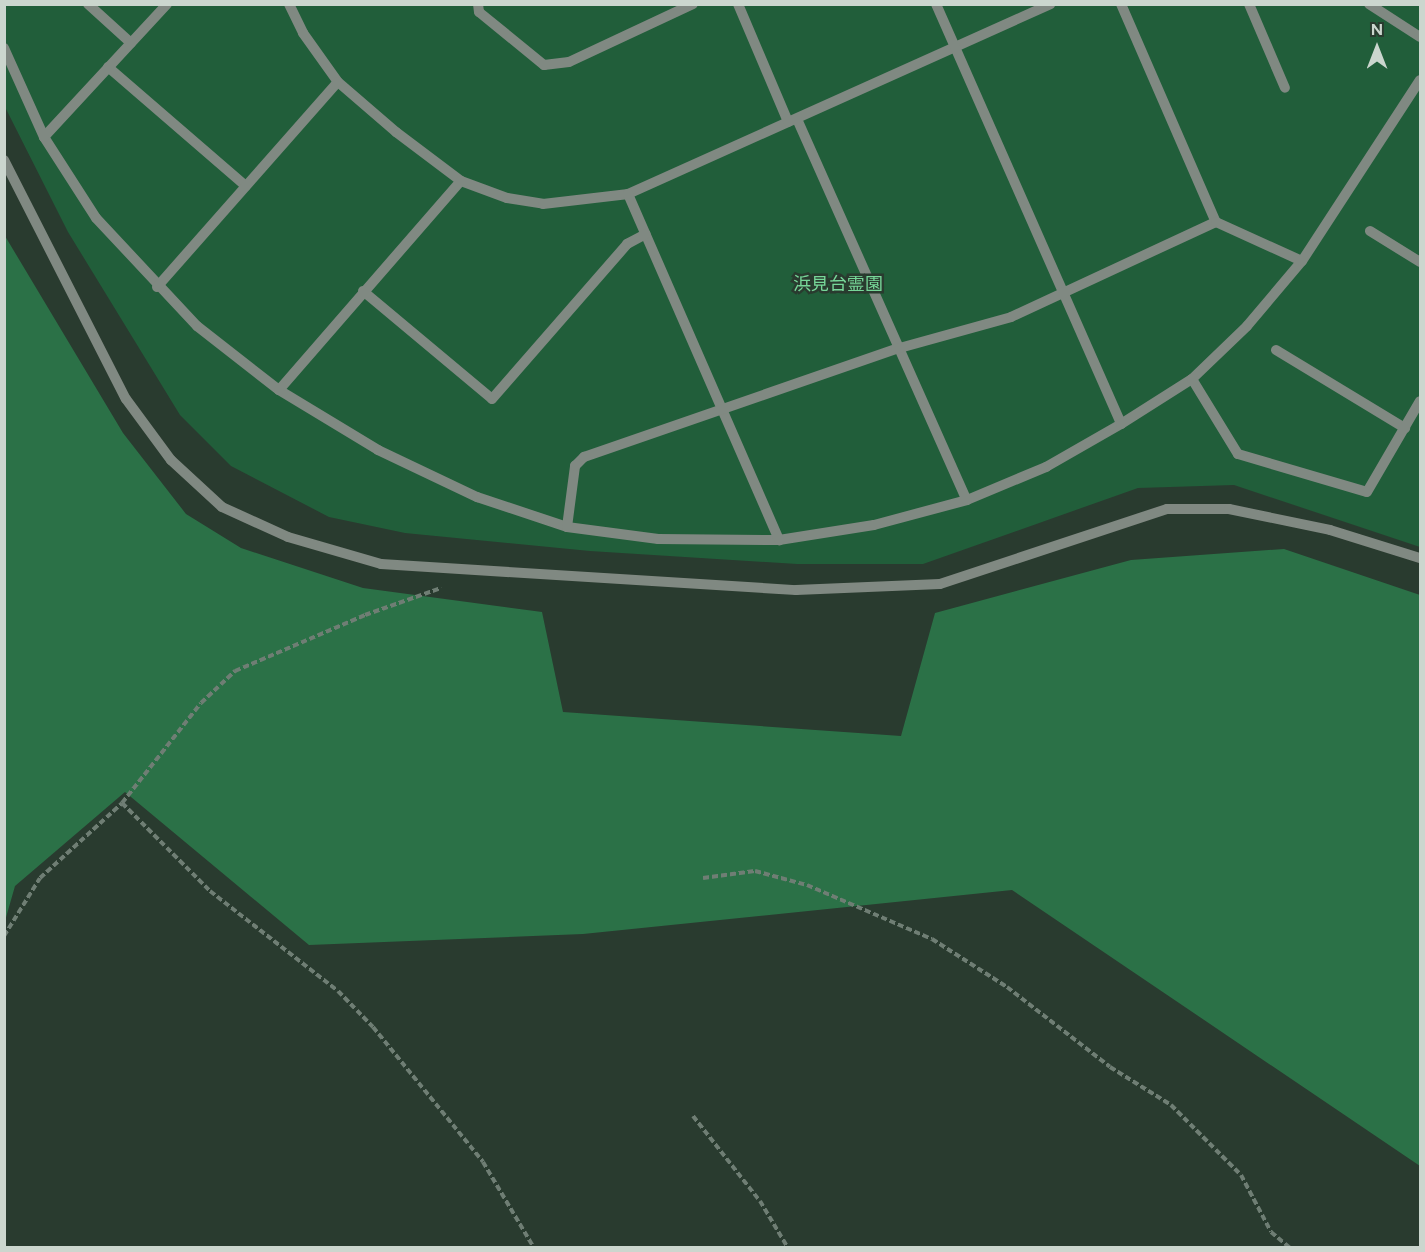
<!DOCTYPE html>
<html>
<head>
<meta charset="utf-8">
<style>
  body { margin:0 }
  #map { position:relative; width:1425px; height:1252px; overflow:hidden; background:#293b2f; font-family:Figtree,"Noto Sans JP",sans-serif }
  div>[style] { position:absolute }
  .green>* { inset:0; background:#215e3a }
  .forest>* { inset:0; background:#2b7147 }
  .path>* { height:4px; margin-top:-2px; transform-origin:0; background:repeating-linear-gradient(90deg,#6f7e74 0 6px,transparent 0 9px) }
  .minor>* { height:10px; margin:-5px; padding:0 5px; transform-origin:5px; border-radius:5px; background:#808982 }
  span { translate:-50% -50%; white-space:nowrap; text-align:center; line-height:1.15; -webkit-text-stroke:5px #293b2f; paint-order:stroke }
  .park-label { font-size:18px; color:#77d799 }
  .frame { position:absolute; inset:0; border:6px solid #cbd6ce; pointer-events:none }
  .north { position:absolute; left:1347px; top:18px; width:60px; height:60px; -webkit-text-stroke:4px #293b2f; paint-order:stroke; rotate:0deg; font-size:16px; font-weight:700; line-height:24px; text-align:center; color:#cbd6ce }
  .north::after { content:''; display:block; margin:auto; width:21px; height:27px; background:#cbd6ce; clip-path:polygon(50% 0,100% 100%,50% 72%,0 100%) }
</style>
</head>
<body>
<div id="map">
  <div class="green">
    <div style="clip-path:polygon(5px 5px,1420px 5px,1420px 547px,1234px 485px,1138px 488px,923px 564px,797px 564px,590px 551px,405px 533px,329px 517px,231px 466px,180px 415px,68px 232px,5px 107px)"></div>
  </div>
  <div class="forest">
    <div style="clip-path:polygon(5px 236px,123px 433px,186px 514px,241px 548px,363px 588px,542px 612px,563px 712px,901px 736px,935px 613px,1131px 560px,1284px 549px,1420px 595px,1420px 1166px,1012px 890px,583px 934px,309px 945px,125px 792px,15px 886px,5px 921px)"></div>
  </div>
  <div class="path">
    <div style="left:122px;top:803px;width:124px;rotate:45deg"></div>
    <div style="left:210px;top:891px;width:162px;rotate:38deg"></div>
    <div style="left:338px;top:991px;width:50px;rotate:45.8deg"></div>
    <div style="left:373px;top:1027px;width:174px;rotate:50.8deg"></div>
    <div style="left:483px;top:1162px;width:100px;rotate:59.3deg"></div>
    <div style="left:703px;top:878px;width:52px;rotate:-7.7deg"></div>
    <div style="left:755px;top:871px;width:54px;rotate:15.1deg"></div>
    <div style="left:807px;top:885px;width:136px;rotate:23.4deg"></div>
    <div style="left:932px;top:939px;width:89px;rotate:32.6deg"></div>
    <div style="left:1007px;top:987px;width:130px;rotate:37.8deg"></div>
    <div style="left:1110px;top:1067px;width:72px;rotate:31.9deg"></div>
    <div style="left:1171px;top:1105px;width:99px;rotate:45deg"></div>
    <div style="left:1241px;top:1175px;width:64px;rotate:62.2deg"></div>
    <div style="left:1271px;top:1232px;width:25px;rotate:40deg"></div>
    <div style="left:4px;top:936px;width:68px;rotate:-58.2deg"></div>
    <div style="left:40px;top:878px;width:111px;rotate:-42.4deg"></div>
    <div style="left:122px;top:803px;width:127px;rotate:-51.7deg"></div>
    <div style="left:201px;top:703px;width:47px;rotate:-43.3deg"></div>
    <div style="left:235px;top:671px;width:142px;rotate:-23.3deg"></div>
    <div style="left:365px;top:615px;width:81px;rotate:-19.6deg"></div>
    <div style="left:693px;top:1116px;width:108px;rotate:51.8deg"></div>
    <div style="left:760px;top:1201px;width:55px;rotate:59.2deg"></div>
  </div>
  <div class="minor">
    <div style="left:88px;top:4px;width:58px;rotate:42.2deg"></div>
    <div style="left:289px;top:4px;width:32px;rotate:64deg"></div>
    <div style="left:303px;top:33px;width:60px;rotate:54.5deg"></div>
    <div style="left:338px;top:82px;width:77px;rotate:40.8deg"></div>
    <div style="left:396px;top:132px;width:81px;rotate:37deg"></div>
    <div style="left:461px;top:181px;width:49px;rotate:20.3deg"></div>
    <div style="left:507px;top:198px;width:36px;rotate:9deg"></div>
    <div style="left:543px;top:204px;width:86px;rotate:-6.7deg"></div>
    <div style="left:628px;top:194px;width:463px;rotate:-24.2deg"></div>
    <div style="left:478px;top:4px;width:8px;rotate:83deg"></div>
    <div style="left:479px;top:12px;width:84px;rotate:39.2deg"></div>
    <div style="left:544px;top:65px;width:25px;rotate:-7deg"></div>
    <div style="left:569px;top:62px;width:137px;rotate:-25.1deg"></div>
    <div style="left:738px;top:4px;width:128px;rotate:67deg"></div>
    <div style="left:936px;top:4px;width:459px;rotate:66.2deg"></div>
    <div style="left:1121px;top:4px;width:238px;rotate:66.5deg"></div>
    <div style="left:1249px;top:4px;width:91px;rotate:66.8deg"></div>
    <div style="left:1369px;top:4px;width:61px;rotate:32.9deg"></div>
    <div style="left:4px;top:48px;width:98px;rotate:65.8deg"></div>
    <div style="left:44px;top:137px;width:96px;rotate:57.3deg"></div>
    <div style="left:96px;top:218px;width:148px;rotate:46.9deg"></div>
    <div style="left:197px;top:326px;width:104px;rotate:38deg"></div>
    <div style="left:279px;top:390px;width:116px;rotate:31.2deg"></div>
    <div style="left:378px;top:450px;width:110px;rotate:25.4deg"></div>
    <div style="left:477px;top:497px;width:95px;rotate:18.4deg"></div>
    <div style="left:567px;top:527px;width:92px;rotate:7.5deg"></div>
    <div style="left:658px;top:539px;width:121px;rotate:0.5deg"></div>
    <div style="left:779px;top:540px;width:96px;rotate:-9deg"></div>
    <div style="left:874px;top:525px;width:96px;rotate:-15deg"></div>
    <div style="left:967px;top:500px;width:86px;rotate:-22.7deg"></div>
    <div style="left:1046px;top:467px;width:86px;rotate:-29.8deg"></div>
    <div style="left:1121px;top:424px;width:84px;rotate:-32.4deg"></div>
    <div style="left:1192px;top:379px;width:76px;rotate:-43.9deg"></div>
    <div style="left:1247px;top:326px;width:85px;rotate:-49.8deg"></div>
    <div style="left:1302px;top:261px;width:216px;rotate:-56.9deg"></div>
    <div style="left:108px;top:67px;width:182px;rotate:40.8deg"></div>
    <div style="left:797px;top:119px;width:417px;rotate:66deg"></div>
    <div style="left:44px;top:137px;width:181px;rotate:-47.2deg"></div>
    <div style="left:4px;top:160px;width:268px;rotate:63deg"></div>
    <div style="left:126px;top:399px;width:76px;rotate:53.6deg"></div>
    <div style="left:171px;top:460px;width:69px;rotate:42.7deg"></div>
    <div style="left:222px;top:507px;width:72px;rotate:24.4deg"></div>
    <div style="left:288px;top:537px;width:97px;rotate:16.2deg"></div>
    <div style="left:381px;top:564px;width:416px;rotate:3.6deg"></div>
    <div style="left:796px;top:590px;width:144px;rotate:-2.4deg"></div>
    <div style="left:940px;top:584px;width:239px;rotate:-18.3deg"></div>
    <div style="left:1167px;top:509px;width:62px"></div>
    <div style="left:1229px;top:509px;width:103px;rotate:11.7deg"></div>
    <div style="left:1330px;top:530px;width:94px;rotate:17.3deg"></div>
    <div style="left:628px;top:194px;width:378px;rotate:66.4deg"></div>
    <div style="left:1370px;top:231px;width:59px;rotate:31.8deg"></div>
    <div style="left:157px;top:287px;width:273px;rotate:-48.6deg"></div>
    <div style="left:363px;top:291px;width:168px;rotate:39.9deg"></div>
    <div style="left:492px;top:399px;width:206px;rotate:-48.9deg"></div>
    <div style="left:627px;top:244px;width:21px;rotate:-28deg"></div>
    <div style="left:1276px;top:350px;width:151px;rotate:31.2deg"></div>
    <div style="left:1192px;top:379px;width:88px;rotate:58.5deg"></div>
    <div style="left:1238px;top:454px;width:134px;rotate:16.4deg"></div>
    <div style="left:1367px;top:492px;width:105px;rotate:-59.8deg"></div>
    <div style="left:279px;top:390px;width:277px;rotate:-49deg"></div>
    <div style="left:567px;top:527px;width:62px;rotate:-82.5deg"></div>
    <div style="left:575px;top:466px;width:13px;rotate:-45deg"></div>
    <div style="left:584px;top:457px;width:330px;rotate:-19.1deg"></div>
    <div style="left:896px;top:349px;width:119px;rotate:-15.5deg"></div>
    <div style="left:1011px;top:317px;width:226px;rotate:-24.9deg"></div>
    <div style="left:1216px;top:222px;width:94px;rotate:24.4deg"></div>
  </div>
  <div class="park-label">
    <span style="left:838px;top:284px">浜見台霊園</span>
  </div>
  <div class="frame"></div>
  <div class="north">N</div>
</div>
</body>
</html>
